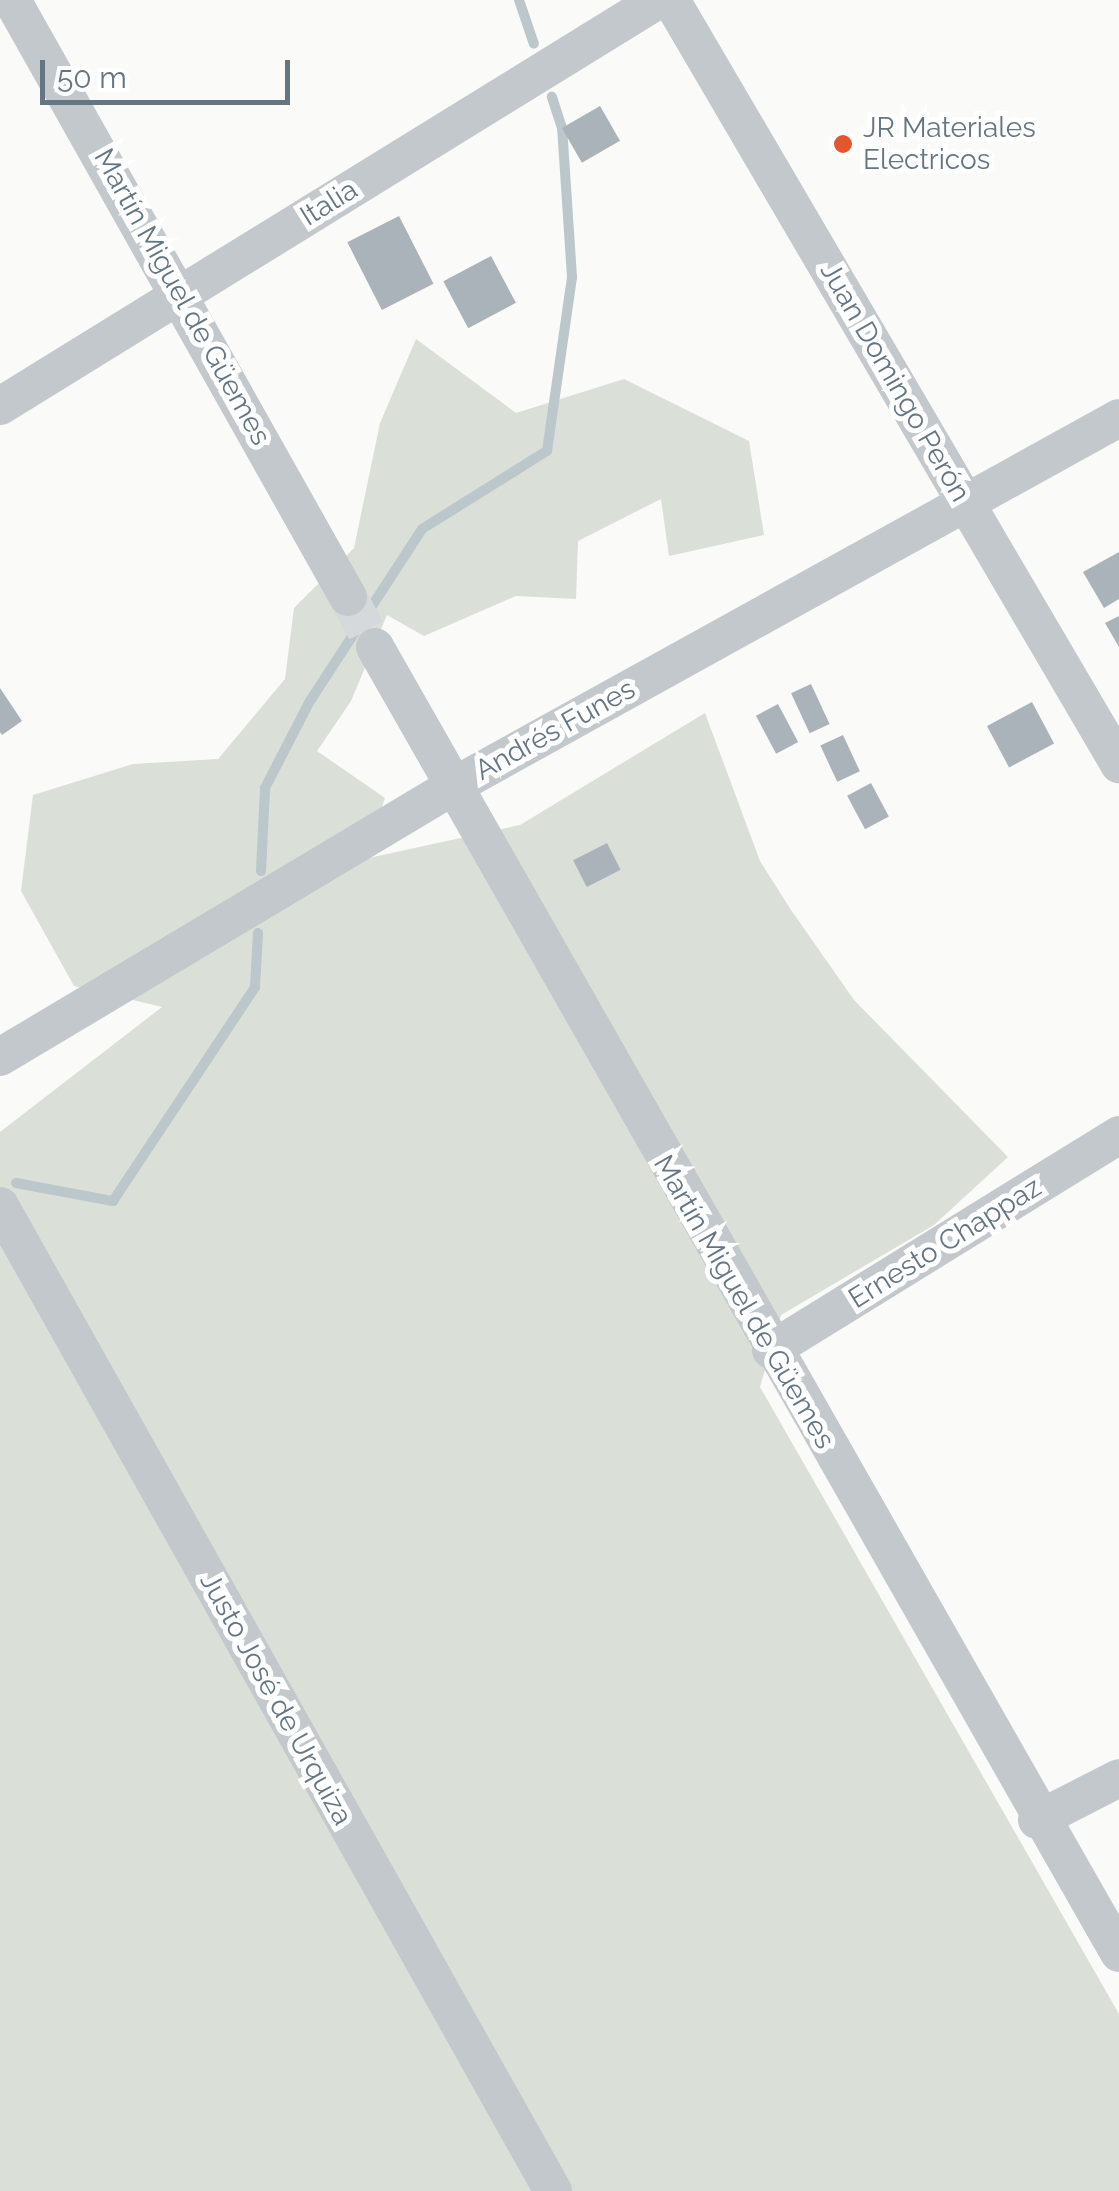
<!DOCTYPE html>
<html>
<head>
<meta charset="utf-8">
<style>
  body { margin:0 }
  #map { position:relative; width:1119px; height:2191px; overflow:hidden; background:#fafaf8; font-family:Raleway,sans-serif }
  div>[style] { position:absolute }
  .green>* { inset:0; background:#dadfd7 }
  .stream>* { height:10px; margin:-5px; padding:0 5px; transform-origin:5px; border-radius:5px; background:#bbc7cb }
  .building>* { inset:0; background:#aab3b9; transform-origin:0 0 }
  .minor-tunnel>* { height:38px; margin-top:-19px; transform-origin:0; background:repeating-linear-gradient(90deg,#d5d9db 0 38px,transparent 0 57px) }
  .minor>* { height:38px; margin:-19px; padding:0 19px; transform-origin:19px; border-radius:19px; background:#c3c8cc }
  .dots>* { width:28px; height:28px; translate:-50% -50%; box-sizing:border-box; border:5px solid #fff; border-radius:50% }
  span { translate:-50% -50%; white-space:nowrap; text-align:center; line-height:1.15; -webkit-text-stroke:10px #fff; paint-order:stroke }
  .poi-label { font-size:28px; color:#657683 }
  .left { translate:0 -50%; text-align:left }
  .street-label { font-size:28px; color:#657683 }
  .scale { position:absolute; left:40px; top:60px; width:250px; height:45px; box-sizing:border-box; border:5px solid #657683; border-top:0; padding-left:12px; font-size:30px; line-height:35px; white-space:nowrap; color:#657683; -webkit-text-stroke:8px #fff; paint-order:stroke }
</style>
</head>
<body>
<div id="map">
  <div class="green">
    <div style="clip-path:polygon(416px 339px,516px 413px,624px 379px,749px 441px,764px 535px,669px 556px,661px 499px,578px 541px,576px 599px,516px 596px,424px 636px,387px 615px,351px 701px,317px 751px,385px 798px,364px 859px,520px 825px,705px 713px,760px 861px,791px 910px,854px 1000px,1008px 1157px,934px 1225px,781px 1315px,760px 1387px,1119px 2014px,1119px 2191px,0 2191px,0 1132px,162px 1007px,74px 986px,21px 891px,33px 795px,133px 764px,218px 759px,285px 679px,294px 608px,354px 548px,380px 423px)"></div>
  </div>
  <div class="stream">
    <div style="left:519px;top:0;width:46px;rotate:71.2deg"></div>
    <div style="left:261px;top:871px;width:83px;rotate:-87.2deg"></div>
    <div style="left:265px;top:788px;width:98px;rotate:-62.7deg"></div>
    <div style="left:310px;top:701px;width:205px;rotate:-56.9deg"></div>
    <div style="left:422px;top:529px;width:147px;rotate:-32deg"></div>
    <div style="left:547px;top:451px;width:176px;rotate:-81.8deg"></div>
    <div style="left:572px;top:277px;width:149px;rotate:-93.8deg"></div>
    <div style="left:562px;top:128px;width:33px;rotate:-108deg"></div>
    <div style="left:16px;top:1183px;width:99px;rotate:10.5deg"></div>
    <div style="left:113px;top:1201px;width:257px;rotate:-56.4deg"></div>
    <div style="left:255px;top:987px;width:54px;rotate:-86.8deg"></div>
  </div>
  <div class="building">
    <div style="left:600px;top:106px;width:40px;height:44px;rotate:60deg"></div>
    <div style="left:399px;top:216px;width:76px;height:58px;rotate:63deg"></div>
    <div style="left:491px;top:256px;width:53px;height:54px;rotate:62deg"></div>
    <div style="clip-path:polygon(1119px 552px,1119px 599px,1104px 608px,1083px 572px)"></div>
    <div style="clip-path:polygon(1119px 616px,1119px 647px,1105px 623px)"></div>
    <div style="left:811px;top:684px;width:44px;height:22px;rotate:65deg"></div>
    <div style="clip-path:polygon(0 688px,22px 721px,2px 735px,0 732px)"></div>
    <div style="left:1032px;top:702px;width:47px;height:51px;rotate:62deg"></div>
    <div style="left:778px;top:704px;width:43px;height:25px;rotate:62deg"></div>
    <div style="left:843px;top:735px;width:40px;height:25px;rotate:65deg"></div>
    <div style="left:871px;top:783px;width:38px;height:27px;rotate:62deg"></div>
    <div style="left:607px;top:843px;width:30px;height:38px;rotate:63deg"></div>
  </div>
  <div class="minor-tunnel">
    <div style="left:348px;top:597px;width:57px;rotate:61.6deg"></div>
  </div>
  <div class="minor">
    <div style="left:12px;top:0;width:685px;rotate:60.63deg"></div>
    <div style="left:671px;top:0;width:886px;rotate:59.61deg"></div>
    <div style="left:0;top:406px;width:773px;rotate:-31.68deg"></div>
    <div style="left:375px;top:647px;width:1503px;rotate:60.33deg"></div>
    <div style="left:0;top:1057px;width:527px;rotate:-30.85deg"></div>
    <div style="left:452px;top:787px;width:762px;rotate:-28.95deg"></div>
    <div style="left:0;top:1206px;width:1130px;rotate:60.69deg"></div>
    <div style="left:771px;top:1350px;width:409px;rotate:-31.7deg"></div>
    <div style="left:1037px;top:1820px;width:92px;rotate:-27.1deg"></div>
  </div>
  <div class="dots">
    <div style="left:843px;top:144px;background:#e4572e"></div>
  </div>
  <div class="poi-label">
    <span class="left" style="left:863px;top:144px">JR Materiales<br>Electricos</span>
  </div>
  <div class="street-label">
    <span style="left:329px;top:203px;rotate:-32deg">Italia</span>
    <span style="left:182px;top:297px;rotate:61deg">Martín Miguel de Güemes</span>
    <span style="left:895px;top:382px;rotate:60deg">Juan Domingo Perón</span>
    <span style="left:555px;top:730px;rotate:-29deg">Andrés Funes</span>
    <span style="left:945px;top:1243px;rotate:-32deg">Ernesto Chappaz</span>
    <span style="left:744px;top:1302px;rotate:60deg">Martín Miguel de Güemes</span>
    <span style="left:276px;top:1699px;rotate:61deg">Justo José de Urquiza</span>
  </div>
  <div class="scale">50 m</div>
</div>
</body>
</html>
